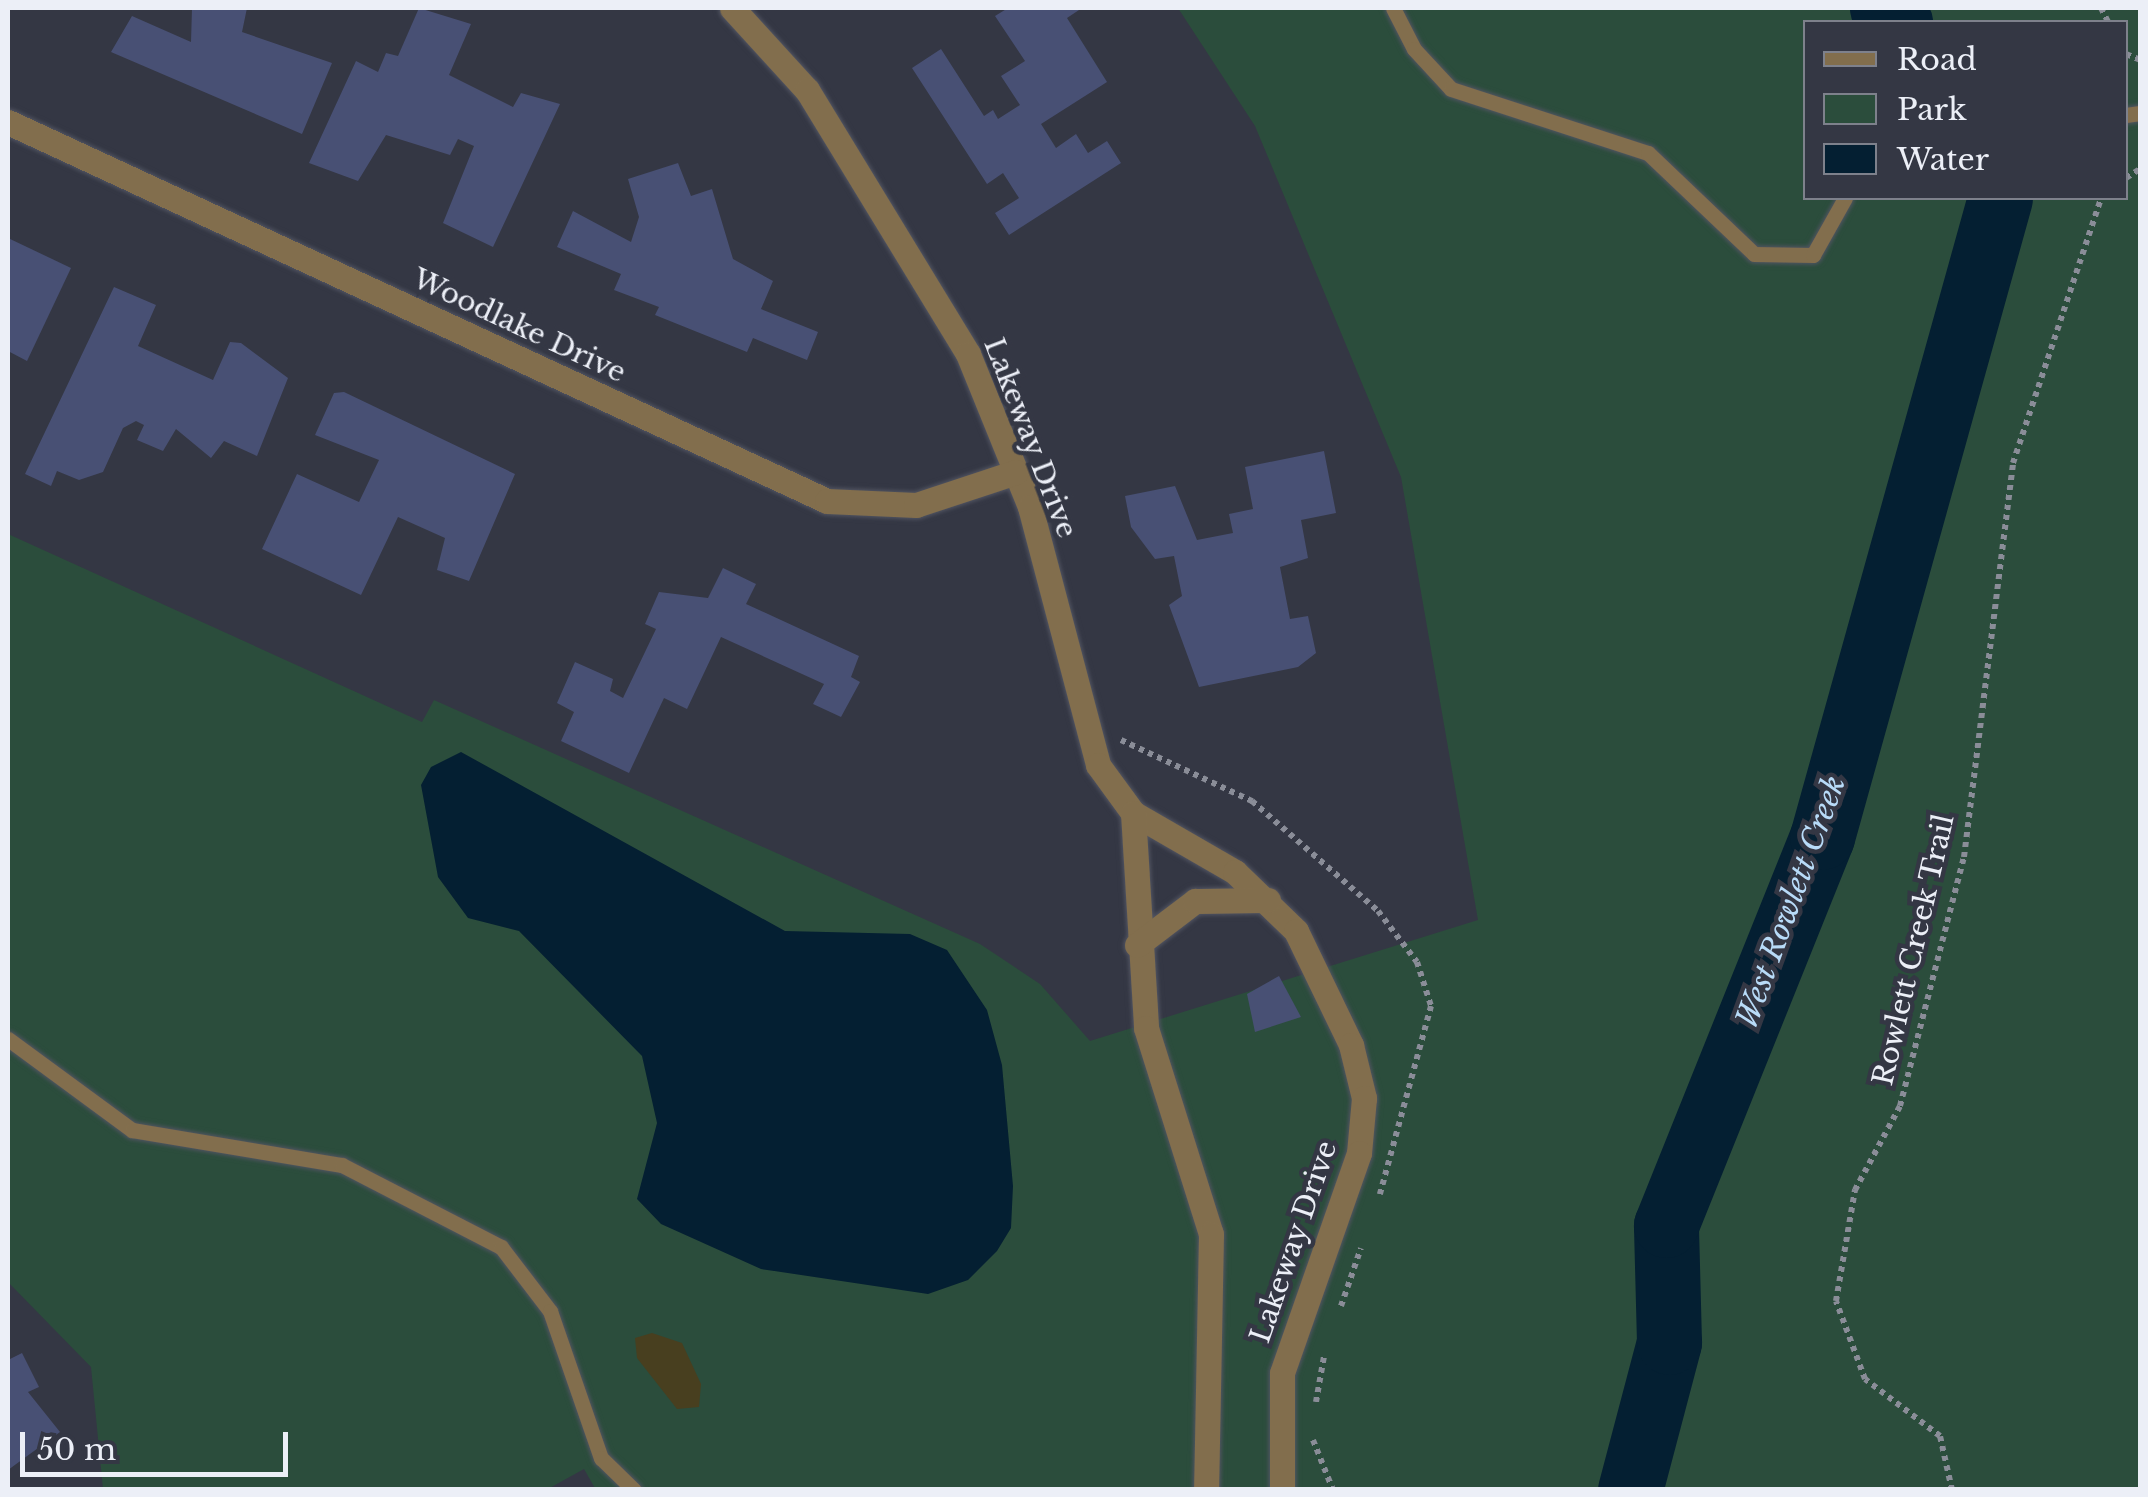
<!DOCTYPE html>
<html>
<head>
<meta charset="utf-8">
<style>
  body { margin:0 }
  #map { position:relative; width:2148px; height:1497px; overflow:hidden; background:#343744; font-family:"Libre Baskerville",serif }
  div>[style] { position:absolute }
  .green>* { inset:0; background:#2b4d3c }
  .sand>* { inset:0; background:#483f1f }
  .water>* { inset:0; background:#041f32 }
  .river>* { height:65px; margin:-32.5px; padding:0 32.5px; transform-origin:32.5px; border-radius:32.5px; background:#041f32 }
  .building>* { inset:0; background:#485074 }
  .path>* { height:6px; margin-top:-3px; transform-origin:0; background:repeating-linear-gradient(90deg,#8a8d98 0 5px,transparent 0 10px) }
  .roads { filter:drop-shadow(0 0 2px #515461) drop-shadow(0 0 2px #515461) }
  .lane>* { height:15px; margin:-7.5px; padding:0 7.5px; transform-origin:7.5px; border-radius:7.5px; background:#826e4d }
  .street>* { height:25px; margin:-12.5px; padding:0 12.5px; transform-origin:12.5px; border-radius:12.5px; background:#826e4d }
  span { translate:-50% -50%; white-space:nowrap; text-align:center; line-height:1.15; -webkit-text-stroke:9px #343744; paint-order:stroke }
  .street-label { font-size:28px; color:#eceff7 }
  .water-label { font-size:30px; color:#b8dbf8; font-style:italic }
  .frame { position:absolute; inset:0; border:10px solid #eceff7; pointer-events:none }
  .legend { position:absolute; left:1803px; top:20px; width:325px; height:180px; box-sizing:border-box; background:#343744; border:2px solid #7e818c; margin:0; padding:12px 18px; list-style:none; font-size:30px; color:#eceff7 }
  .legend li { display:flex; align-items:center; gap:20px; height:50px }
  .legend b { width:50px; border:2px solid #7e818c }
  .scale { position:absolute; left:20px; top:1432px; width:268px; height:45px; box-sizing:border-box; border:5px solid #eceff7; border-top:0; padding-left:12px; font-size:30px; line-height:35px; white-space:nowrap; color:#eceff7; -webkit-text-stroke:8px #343744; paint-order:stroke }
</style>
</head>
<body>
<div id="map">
  <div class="green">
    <div style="clip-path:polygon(evenodd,1178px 8px,2140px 8px,2140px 1489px,596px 1490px,584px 1469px,546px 1490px,103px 1489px,91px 1367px,8px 1282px,8px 534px,422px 722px,434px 700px,980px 944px,1040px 984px,1090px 1041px,1478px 920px,1401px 477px,1255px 126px,1178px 8px,1806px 22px,2126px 22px,2126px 198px,1806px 198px,1806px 22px)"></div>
  </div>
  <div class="sand">
    <div style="clip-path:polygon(652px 1333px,682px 1343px,701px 1384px,699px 1407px,677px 1409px,637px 1358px,635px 1338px)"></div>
  </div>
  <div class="water">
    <div style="clip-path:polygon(461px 752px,785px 931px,910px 934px,947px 950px,987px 1010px,1002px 1065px,1013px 1186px,1011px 1228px,997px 1251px,968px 1280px,928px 1294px,761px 1269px,661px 1224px,637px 1199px,657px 1123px,642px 1056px,519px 931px,468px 918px,438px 877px,421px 785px,431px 767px)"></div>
  </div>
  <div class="river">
    <div style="left:1882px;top:8px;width:23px;rotate:38deg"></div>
    <div style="left:1630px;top:1490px;width:153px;rotate:-75.2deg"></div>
    <div style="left:1669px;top:1342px;width:117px;rotate:-91.5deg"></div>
    <div style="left:1666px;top:1225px;width:418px;rotate:-68.1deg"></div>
    <div style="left:1822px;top:837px;width:663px;rotate:-74.43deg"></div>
  </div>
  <div class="building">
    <div style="clip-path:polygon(192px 8px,247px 8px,242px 32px,332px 63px,302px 134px,111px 52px,132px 16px,191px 42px)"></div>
    <div style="clip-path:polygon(419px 8px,471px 24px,449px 75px,513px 107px,521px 93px,560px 104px,493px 247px,443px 223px,474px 146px,458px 139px,450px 155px,386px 135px,358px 181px,309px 163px,356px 61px,378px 72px,386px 53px,398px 56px)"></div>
    <div style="clip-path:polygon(1008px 8px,1082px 8px,1067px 18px,1107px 82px,1041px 124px,1056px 148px,1076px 134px,1088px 153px,1107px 141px,1121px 163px,1009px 235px,995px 213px,1019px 198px,1003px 173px,987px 184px,912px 68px,941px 49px,984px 116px,993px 110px,998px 119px,1020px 105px,1001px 76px,1025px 61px,995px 16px)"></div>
    <div style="clip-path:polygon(678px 163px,691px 196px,712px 189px,733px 259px,773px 281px,761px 309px,818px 332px,807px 360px,753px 338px,747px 352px,655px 315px,659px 307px,614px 290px,621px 274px,557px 247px,573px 211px,631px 242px,639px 217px,628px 179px)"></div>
    <div style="clip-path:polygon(8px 238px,71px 268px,27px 361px,8px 351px)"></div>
    <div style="clip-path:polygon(114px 287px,156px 305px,138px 346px,213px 380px,230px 342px,241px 343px,288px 378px,257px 456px,224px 441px,211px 458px,176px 429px,163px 451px,137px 440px,144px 425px,136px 421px,123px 428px,103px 472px,79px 480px,57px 471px,51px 486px,25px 474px)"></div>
    <div style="clip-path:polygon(344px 392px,515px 474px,469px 581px,437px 570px,445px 538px,398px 517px,361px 595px,262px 549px,297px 474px,359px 502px,379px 460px,315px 435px,334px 393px)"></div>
    <div style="clip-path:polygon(1324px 451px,1336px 513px,1301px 520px,1308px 558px,1280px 567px,1290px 619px,1308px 616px,1316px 653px,1298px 667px,1199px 687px,1169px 605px,1182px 596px,1174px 556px,1155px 559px,1131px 527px,1125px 496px,1175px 486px,1197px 540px,1233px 533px,1229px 514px,1253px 509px,1245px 467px)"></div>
    <div style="clip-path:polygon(723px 568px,756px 584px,746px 604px,859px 656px,851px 677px,860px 682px,841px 717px,813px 704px,824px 684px,721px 637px,687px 709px,664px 698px,629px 773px,561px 741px,574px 712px,557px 703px,575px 662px,613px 679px,610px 691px,623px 698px,656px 629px,645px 624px,659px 592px,708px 598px)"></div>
    <div style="clip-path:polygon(1279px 976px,1301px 1017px,1255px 1032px,1247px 994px)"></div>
    <div style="clip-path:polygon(22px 1353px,39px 1387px,28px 1392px,60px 1432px,8px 1470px,8px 1360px)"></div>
  </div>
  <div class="path">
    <div style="left:2101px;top:8px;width:16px;rotate:63deg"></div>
    <div style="left:2126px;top:54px;width:15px;rotate:23deg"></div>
    <div style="left:2126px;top:178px;width:17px;rotate:-33deg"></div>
    <div style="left:1121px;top:740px;width:145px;rotate:25deg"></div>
    <div style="left:1252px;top:801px;width:167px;rotate:41.1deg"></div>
    <div style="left:1378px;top:911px;width:64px;rotate:52.6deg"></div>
    <div style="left:1417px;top:962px;width:46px;rotate:72.3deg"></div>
    <div style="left:1431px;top:1006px;width:195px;rotate:105.2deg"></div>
    <div style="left:1341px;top:1306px;width:61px;rotate:-71deg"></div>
    <div style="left:1316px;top:1402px;width:47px;rotate:-80.1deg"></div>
    <div style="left:1313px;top:1440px;width:54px;rotate:68.2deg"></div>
    <div style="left:1952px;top:1490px;width:55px;rotate:-102.5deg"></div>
    <div style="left:1940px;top:1436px;width:94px;rotate:-142.8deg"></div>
    <div style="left:1865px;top:1379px;width:83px;rotate:-110.4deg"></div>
    <div style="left:1836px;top:1301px;width:113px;rotate:-80.3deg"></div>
    <div style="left:1855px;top:1190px;width:95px;rotate:-61.8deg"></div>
    <div style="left:1900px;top:1106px;width:257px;rotate:-75.6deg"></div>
    <div style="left:1964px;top:857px;width:397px;rotate:-82.9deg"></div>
    <div style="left:2013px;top:463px;width:279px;rotate:-71.6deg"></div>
  </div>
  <div class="roads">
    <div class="lane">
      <div style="left:1393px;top:8px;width:46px;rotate:62.9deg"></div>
      <div style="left:1414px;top:49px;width:54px;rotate:47.2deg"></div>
      <div style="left:1451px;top:89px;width:207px;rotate:18deg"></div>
      <div style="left:1648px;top:153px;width:146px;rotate:43.6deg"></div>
      <div style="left:1754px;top:254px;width:59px;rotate:1deg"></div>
      <div style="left:1813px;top:255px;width:65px;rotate:-60.7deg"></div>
      <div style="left:2126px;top:115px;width:14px;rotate:-8deg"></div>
      <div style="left:8px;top:1039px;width:154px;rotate:36.3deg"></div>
      <div style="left:132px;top:1130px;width:213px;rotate:9.5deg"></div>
      <div style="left:342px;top:1165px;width:179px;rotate:27.3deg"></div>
      <div style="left:501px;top:1247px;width:81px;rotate:52.6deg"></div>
      <div style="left:550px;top:1311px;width:156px;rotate:70.9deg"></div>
      <div style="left:601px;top:1458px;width:46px;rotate:44.1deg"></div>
    </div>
    <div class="street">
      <div style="left:732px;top:8px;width:111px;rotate:47.6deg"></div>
      <div style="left:807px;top:90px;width:309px;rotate:58.6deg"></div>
      <div style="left:968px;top:354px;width:165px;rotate:67.9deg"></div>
      <div style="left:1030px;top:507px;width:267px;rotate:75.2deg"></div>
      <div style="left:1098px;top:765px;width:59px;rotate:53.9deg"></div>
      <div style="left:1133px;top:813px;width:118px;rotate:30deg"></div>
      <div style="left:1235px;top:872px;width:85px;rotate:44deg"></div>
      <div style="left:1296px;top:931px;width:127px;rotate:64.2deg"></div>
      <div style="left:1351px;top:1045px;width:55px;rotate:76.2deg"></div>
      <div style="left:1364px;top:1098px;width:55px;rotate:95.2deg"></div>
      <div style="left:1359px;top:1153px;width:233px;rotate:109.3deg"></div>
      <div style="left:1282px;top:1373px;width:117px;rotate:90deg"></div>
      <div style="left:8px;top:122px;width:902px;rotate:24.83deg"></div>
      <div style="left:827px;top:501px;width:89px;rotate:2.6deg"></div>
      <div style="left:916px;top:505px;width:105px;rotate:-18.3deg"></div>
      <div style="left:1133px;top:813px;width:215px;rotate:86.5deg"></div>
      <div style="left:1146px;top:1028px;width:216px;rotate:72.5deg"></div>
      <div style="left:1211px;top:1234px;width:256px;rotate:91.1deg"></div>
      <div style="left:1137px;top:945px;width:73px;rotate:-37.2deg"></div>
      <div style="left:1195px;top:901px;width:73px;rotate:-0.8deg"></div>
    </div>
  </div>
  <div class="street-label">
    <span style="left:519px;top:326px;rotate:25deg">Woodlake Drive</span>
    <span style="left:1030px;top:438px;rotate:69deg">Lakeway Drive</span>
    <span style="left:1914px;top:950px;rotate:-77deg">Rowlett Creek Trail</span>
    <span style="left:1294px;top:1242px;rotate:-71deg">Lakeway Drive</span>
  </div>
  <div class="water-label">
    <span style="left:1791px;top:902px;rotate:-70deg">West Rowlett Creek</span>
  </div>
  <div class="frame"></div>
  <ul class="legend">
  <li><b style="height:12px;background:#826e4d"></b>Road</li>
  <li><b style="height:28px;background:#2b4d3c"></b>Park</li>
  <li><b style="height:28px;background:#041f32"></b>Water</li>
  </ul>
  <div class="scale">50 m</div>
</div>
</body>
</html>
